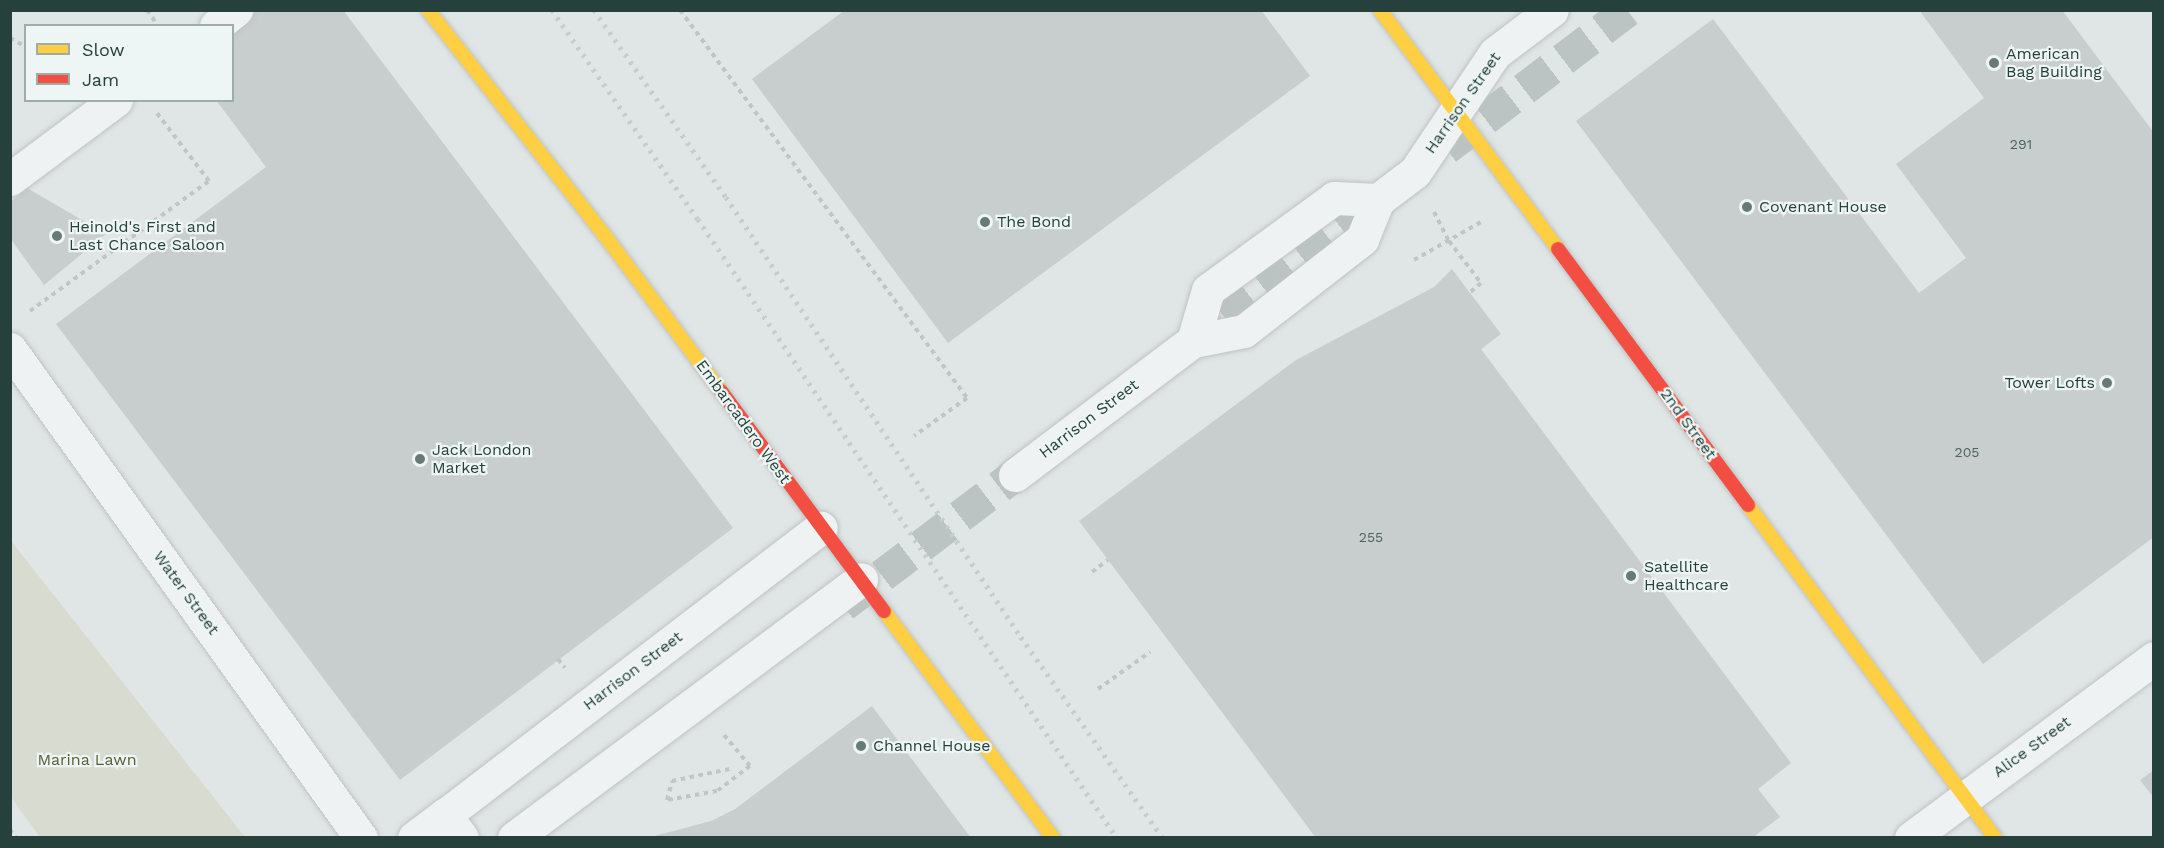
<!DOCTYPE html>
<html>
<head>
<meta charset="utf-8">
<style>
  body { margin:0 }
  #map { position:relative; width:2164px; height:848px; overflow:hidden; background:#e0e5e5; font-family:"Work Sans",sans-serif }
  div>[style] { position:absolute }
  .green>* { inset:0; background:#d8dbd0 }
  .building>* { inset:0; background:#c8cdcd }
  .primary-tunnel>* { height:33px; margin-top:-16.5px; transform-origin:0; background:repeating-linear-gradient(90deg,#bbc4c3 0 33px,transparent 0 49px) }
  .path>* { height:4px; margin-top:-2px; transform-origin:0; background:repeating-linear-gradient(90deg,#c0c5c5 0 4.5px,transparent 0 9px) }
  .roads { filter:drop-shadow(0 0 2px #bec3c3) drop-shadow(0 0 2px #bec3c3) }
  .street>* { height:33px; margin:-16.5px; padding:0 16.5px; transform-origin:16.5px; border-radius:16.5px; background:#eff2f2 }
  .slow>* { height:14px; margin:-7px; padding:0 7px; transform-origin:7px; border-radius:7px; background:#ffcf43 }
  .jam>* { height:14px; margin:-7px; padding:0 7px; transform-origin:7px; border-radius:7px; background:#f24e42 }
  .rail>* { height:4.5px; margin-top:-2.25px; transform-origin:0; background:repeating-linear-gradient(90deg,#c8cdcc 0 3px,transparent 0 9px) }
  .dots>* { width:16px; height:16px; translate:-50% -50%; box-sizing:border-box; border:3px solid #edf6f4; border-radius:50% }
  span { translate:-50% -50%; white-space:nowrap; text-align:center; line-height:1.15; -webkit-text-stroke:4.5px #edf6f4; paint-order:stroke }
  .number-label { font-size:14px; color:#4f6461 }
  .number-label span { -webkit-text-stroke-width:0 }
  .poi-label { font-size:16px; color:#26403c }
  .left { translate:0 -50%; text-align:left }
  .right { translate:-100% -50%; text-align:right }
  .street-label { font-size:16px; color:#26403c }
  .park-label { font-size:16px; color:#5b5c33 }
  .frame { position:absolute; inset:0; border:12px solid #26403c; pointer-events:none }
  .legend { position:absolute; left:24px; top:24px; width:210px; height:78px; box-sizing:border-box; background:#edf6f4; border:2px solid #9dadaa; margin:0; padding:8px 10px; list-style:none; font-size:18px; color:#26403c }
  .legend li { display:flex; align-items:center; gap:12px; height:30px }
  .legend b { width:30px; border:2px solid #9dadaa }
</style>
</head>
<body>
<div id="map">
  <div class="green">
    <div style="clip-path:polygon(10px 541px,11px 541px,245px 837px,40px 837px,11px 797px)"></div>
  </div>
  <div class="building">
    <div style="clip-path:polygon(245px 10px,343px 10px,733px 528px,400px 780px,56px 324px,266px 167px,216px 100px,232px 100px,232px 26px)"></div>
    <div style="clip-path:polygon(845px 10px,1261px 10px,1310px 76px,948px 343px,752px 79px)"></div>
    <div style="clip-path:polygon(1919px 10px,2062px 10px,2154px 133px,2154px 537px,1983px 664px,1576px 121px,1713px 19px,1919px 293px,1966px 258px,1896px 164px,1984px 98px)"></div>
    <div style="clip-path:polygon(27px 188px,106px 234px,44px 285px,10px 238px,10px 202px)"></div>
    <div style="clip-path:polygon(1452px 269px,1501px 334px,1481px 349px,1791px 763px,1758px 789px,1780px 817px,1752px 838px,1316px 838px,1079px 521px,1296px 360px,1434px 287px)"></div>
    <div style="clip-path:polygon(872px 706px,971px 838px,647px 838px,711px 821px,735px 809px)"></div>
    <div style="clip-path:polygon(2154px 770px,2154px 798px,2140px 780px)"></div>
  </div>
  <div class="primary-tunnel">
    <div style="left:1446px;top:148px;width:228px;rotate:-37.2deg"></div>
    <div style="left:1185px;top:346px;width:255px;rotate:-37.2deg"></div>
    <div style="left:843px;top:605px;width:243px;rotate:-37.2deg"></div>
  </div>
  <div class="path">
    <div style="left:147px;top:10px;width:19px;rotate:55deg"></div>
    <div style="left:680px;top:10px;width:483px;rotate:53.5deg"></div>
    <div style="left:967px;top:398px;width:65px;rotate:144.4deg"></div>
    <div style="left:10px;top:38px;width:18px;rotate:29deg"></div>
    <div style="left:1434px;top:212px;width:33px;rotate:63deg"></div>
    <div style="left:1449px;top:241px;width:53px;rotate:52.7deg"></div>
    <div style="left:1481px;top:283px;width:16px;rotate:140deg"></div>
    <div style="left:1414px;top:260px;width:77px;rotate:-29.6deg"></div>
    <div style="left:30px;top:311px;width:221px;rotate:-36deg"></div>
    <div style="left:209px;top:181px;width:87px;rotate:-127.5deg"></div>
    <div style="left:1092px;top:572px;width:20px;rotate:-37deg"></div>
    <div style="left:558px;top:659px;width:11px;rotate:52deg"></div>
    <div style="left:1098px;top:689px;width:64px;rotate:-35.4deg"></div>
    <div style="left:724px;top:735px;width:40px;rotate:50deg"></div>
    <div style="left:750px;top:766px;width:41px;rotate:142.9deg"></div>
    <div style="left:717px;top:791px;width:51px;rotate:169.8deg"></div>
    <div style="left:667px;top:800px;width:20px;rotate:-75deg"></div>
    <div style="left:672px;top:781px;width:63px;rotate:-11.8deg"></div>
    <div style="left:10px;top:829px;width:11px;rotate:56deg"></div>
  </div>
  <div class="roads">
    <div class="street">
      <div style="left:216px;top:26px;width:26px;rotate:-39deg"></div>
      <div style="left:10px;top:179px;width:132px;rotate:-36.7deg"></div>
      <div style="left:1193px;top:341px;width:53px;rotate:-73.6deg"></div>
      <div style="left:1208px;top:290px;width:156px;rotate:-36.1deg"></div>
      <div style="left:1334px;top:198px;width:44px;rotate:2.6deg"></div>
      <div style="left:10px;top:349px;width:602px;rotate:54.33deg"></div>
      <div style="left:1015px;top:475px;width:223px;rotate:-37deg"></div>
      <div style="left:1193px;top:341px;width:52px;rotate:-11.1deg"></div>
      <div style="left:1244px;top:331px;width:150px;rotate:-37.9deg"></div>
      <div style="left:1362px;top:239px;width:42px;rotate:-67.7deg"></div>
      <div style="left:1378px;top:200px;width:46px;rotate:-37.1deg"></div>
      <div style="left:1415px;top:172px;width:143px;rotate:-56.1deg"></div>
      <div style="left:1495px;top:53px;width:71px;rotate:-37deg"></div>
      <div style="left:414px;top:838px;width:39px;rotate:-37deg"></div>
      <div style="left:462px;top:838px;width:29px;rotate:-126deg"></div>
      <div style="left:445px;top:815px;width:473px;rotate:-37.4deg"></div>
      <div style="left:514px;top:838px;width:433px;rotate:-36.7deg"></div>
      <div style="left:1911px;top:838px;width:302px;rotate:-36.5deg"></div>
    </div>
    <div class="slow">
      <div style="left:428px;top:10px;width:293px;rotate:51.9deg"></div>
      <div style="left:609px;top:241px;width:187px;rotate:53.3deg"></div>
      <div style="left:1380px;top:10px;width:298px;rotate:53.3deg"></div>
      <div style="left:1748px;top:505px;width:415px;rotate:53.4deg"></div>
      <div style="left:884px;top:611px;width:283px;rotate:53.3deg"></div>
    </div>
    <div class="jam">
      <div style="left:1558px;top:249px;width:319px;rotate:53.4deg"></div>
      <div style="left:721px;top:391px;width:274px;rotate:53.5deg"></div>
    </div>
  </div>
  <div class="rail">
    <div style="left:552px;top:10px;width:255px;rotate:55.1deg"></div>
    <div style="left:698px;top:219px;width:747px;rotate:55.91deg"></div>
    <div style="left:594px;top:10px;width:229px;rotate:54.8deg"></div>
    <div style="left:726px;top:197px;width:530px;rotate:56.16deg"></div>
    <div style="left:1021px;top:637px;width:246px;rotate:54.8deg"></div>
  </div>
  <div class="dots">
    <div style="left:1994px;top:63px;background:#677a77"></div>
    <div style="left:1747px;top:207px;background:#677a77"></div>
    <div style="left:985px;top:222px;background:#677a77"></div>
    <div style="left:57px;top:236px;background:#677a77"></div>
    <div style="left:2107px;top:383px;background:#677a77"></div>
    <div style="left:420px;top:459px;background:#677a77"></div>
    <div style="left:1631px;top:576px;background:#677a77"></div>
    <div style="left:861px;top:746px;background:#677a77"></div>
  </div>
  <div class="number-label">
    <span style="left:2021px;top:144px">291</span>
    <span style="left:1967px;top:452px">205</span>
    <span style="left:1371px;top:537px">255</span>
  </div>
  <div class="poi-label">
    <span class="left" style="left:2006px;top:63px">American<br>Bag Building</span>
    <span class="left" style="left:1759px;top:207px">Covenant House</span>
    <span class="left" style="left:997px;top:222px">The Bond</span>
    <span class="left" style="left:69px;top:236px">Heinold's First and<br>Last Chance Saloon</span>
    <span class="right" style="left:2095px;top:383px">Tower Lofts</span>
    <span class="left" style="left:432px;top:459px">Jack London<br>Market</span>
    <span class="left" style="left:1644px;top:576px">Satellite<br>Healthcare</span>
    <span class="left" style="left:873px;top:746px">Channel House</span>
  </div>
  <div class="street-label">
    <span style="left:1463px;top:103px;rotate:-55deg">Harrison Street</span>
    <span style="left:1089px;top:419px;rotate:-37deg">Harrison Street</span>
    <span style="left:743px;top:422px;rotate:54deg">Embarcadero West</span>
    <span style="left:1688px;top:424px;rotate:54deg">2nd Street</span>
    <span style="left:186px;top:593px;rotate:54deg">Water Street</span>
    <span style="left:633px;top:671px;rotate:-37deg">Harrison Street</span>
    <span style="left:2032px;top:747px;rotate:-36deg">Alice Street</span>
  </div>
  <div class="park-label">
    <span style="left:87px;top:760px">Marina Lawn</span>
  </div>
  <div class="frame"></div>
  <ul class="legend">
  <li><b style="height:8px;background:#ffcf43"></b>Slow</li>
  <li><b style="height:8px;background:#f24e42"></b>Jam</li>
  </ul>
</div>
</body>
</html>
